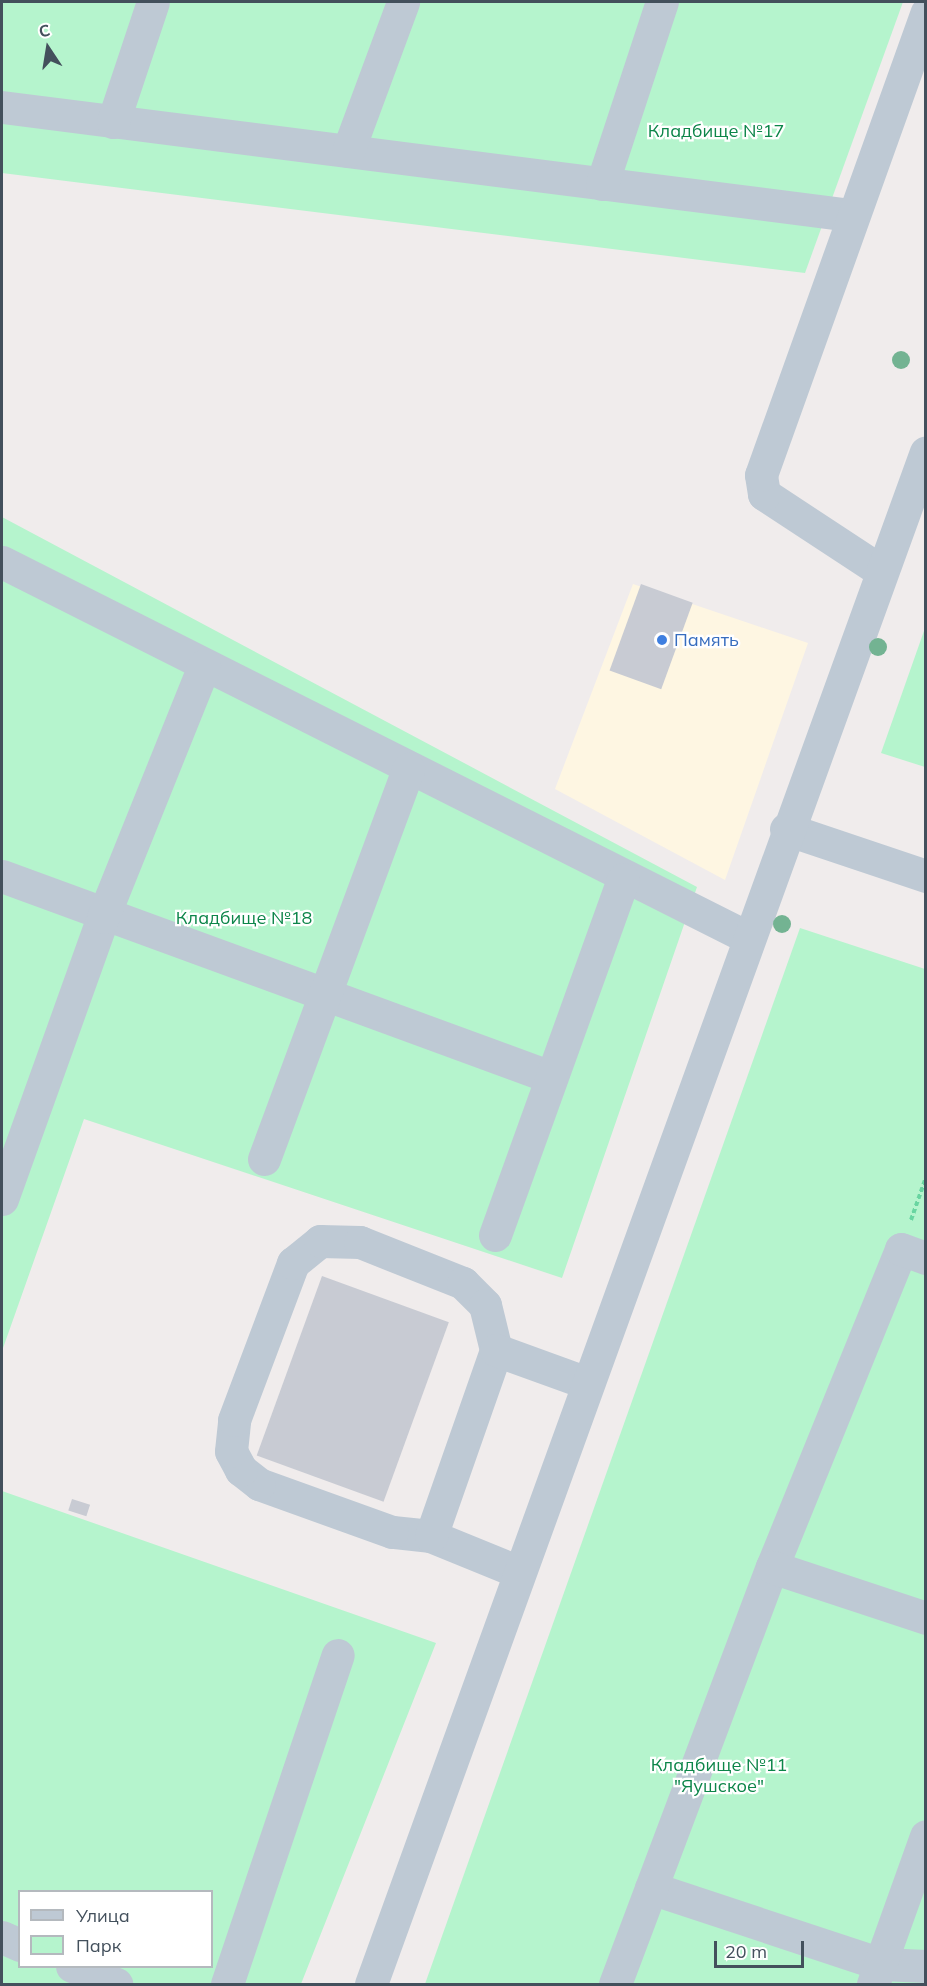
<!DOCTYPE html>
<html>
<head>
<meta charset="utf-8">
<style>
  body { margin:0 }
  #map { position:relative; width:927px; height:1986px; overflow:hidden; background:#f0ecec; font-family:Mulish,sans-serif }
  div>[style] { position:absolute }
  .commercial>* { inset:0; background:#fef6e2 }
  .green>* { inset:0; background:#b5f4cd }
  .building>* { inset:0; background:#c8cbd3; transform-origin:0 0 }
  .path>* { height:4px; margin-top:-2px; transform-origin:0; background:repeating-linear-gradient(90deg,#69d5a1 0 4.5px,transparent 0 7.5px) }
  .minor>* { height:33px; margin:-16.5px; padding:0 16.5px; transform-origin:16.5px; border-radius:16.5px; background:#bec9d4 }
  .trees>* { width:18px; height:18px; margin:-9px; border-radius:50%; background:#73b392 }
  .dots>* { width:16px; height:16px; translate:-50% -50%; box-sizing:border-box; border:3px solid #fff; border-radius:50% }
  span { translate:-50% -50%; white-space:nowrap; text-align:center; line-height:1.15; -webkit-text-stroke:4.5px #fff; paint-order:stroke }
  .park-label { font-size:18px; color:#0c8549 }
  .shop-label { font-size:18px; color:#366cbe }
  .left { translate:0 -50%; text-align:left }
  .frame { position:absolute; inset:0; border:3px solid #43505c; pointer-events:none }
  .legend { position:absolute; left:18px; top:1890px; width:195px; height:78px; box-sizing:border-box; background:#fff; border:2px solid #b4b9be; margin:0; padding:8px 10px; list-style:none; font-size:18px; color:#43505c }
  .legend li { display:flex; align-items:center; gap:12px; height:30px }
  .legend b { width:30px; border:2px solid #b4b9be }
  .north { position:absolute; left:18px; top:18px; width:60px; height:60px; -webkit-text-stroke:4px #fff; paint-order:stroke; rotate:348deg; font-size:16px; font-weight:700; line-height:24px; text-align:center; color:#43505c }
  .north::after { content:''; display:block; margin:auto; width:21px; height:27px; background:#43505c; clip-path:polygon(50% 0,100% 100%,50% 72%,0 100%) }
  .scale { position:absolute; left:714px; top:1941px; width:90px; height:27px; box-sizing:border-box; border:3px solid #43505c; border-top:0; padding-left:8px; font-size:18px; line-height:21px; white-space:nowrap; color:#43505c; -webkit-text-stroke:4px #fff; paint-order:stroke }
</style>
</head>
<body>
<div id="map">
  <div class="commercial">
    <div style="clip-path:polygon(633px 584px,808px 643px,725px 880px,555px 789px)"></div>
  </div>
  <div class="green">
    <div style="clip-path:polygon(2px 2px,903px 2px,805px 273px,2px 173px)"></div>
    <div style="clip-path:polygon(2px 517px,697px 887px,562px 1278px,84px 1119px,2px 1351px)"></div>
    <div style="clip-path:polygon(925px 628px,925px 767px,881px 753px)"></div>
    <div style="clip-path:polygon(800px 928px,925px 969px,925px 1984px,425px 1984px)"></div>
    <div style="clip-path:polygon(evenodd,2px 1491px,436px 1643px,301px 1984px,2px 1984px,2px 1491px,20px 1892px,212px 1892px,212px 1966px,20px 1966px,20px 1892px)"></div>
  </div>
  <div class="building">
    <div style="left:641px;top:584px;width:55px;height:92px;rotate:20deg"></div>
    <div style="left:322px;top:1276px;width:135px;height:191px;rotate:20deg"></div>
    <div style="left:72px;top:1499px;width:19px;height:12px;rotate:18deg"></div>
  </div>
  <div class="path">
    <div style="left:911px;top:1220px;width:46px;rotate:-70.8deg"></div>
  </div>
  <div class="minor">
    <div style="left:2px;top:107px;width:856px;rotate:7.25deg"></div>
    <div style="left:113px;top:122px;width:126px;rotate:-71.6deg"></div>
    <div style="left:348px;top:151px;width:159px;rotate:-69.7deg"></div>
    <div style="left:602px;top:184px;width:192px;rotate:-71.8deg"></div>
    <div style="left:2px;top:562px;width:834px;rotate:26.72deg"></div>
    <div style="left:881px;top:571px;width:140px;rotate:-146.7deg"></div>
    <div style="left:764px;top:494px;width:19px;rotate:-99deg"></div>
    <div style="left:761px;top:475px;width:491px;rotate:-70.3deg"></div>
    <div style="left:786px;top:829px;width:148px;rotate:18.6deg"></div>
    <div style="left:2px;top:876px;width:585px;rotate:20.11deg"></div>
    <div style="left:264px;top:1159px;width:416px;rotate:-69.7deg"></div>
    <div style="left:2px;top:1199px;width:300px;rotate:-70.3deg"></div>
    <div style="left:103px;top:917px;width:271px;rotate:-68.1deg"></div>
    <div style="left:495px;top:1235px;width:378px;rotate:-70.2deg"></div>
    <div style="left:431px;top:1536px;width:39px;rotate:-174deg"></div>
    <div style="left:392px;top:1532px;width:141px;rotate:-160.2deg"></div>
    <div style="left:259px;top:1484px;width:23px;rotate:-142deg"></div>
    <div style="left:241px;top:1470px;width:21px;rotate:-118deg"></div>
    <div style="left:231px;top:1451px;width:31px;rotate:-84deg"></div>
    <div style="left:234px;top:1420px;width:168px;rotate:-69.4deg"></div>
    <div style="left:293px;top:1263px;width:35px;rotate:-39deg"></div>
    <div style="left:320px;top:1241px;width:40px;rotate:1.4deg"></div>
    <div style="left:360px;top:1242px;width:111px;rotate:21.7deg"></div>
    <div style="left:463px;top:1283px;width:31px;rotate:45deg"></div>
    <div style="left:485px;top:1305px;width:46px;rotate:76.3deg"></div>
    <div style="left:772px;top:1567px;width:343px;rotate:-67.9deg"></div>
    <div style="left:901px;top:1249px;width:27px;rotate:20deg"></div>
    <div style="left:519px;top:1572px;width:95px;rotate:-157.8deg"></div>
    <div style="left:431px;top:1536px;width:197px;rotate:-70.7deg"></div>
    <div style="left:496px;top:1350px;width:97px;rotate:19.9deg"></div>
    <div style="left:651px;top:1888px;width:242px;rotate:18.3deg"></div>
    <div style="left:881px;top:1964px;width:45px;rotate:2.5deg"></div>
    <div style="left:2px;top:1937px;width:20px;rotate:24deg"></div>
    <div style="left:72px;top:1966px;width:48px;rotate:22.2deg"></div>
    <div style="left:227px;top:1984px;width:347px;rotate:-71.4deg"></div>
    <div style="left:371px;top:1984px;width:1629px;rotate:-70.09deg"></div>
    <div style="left:615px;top:1984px;width:446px;rotate:-69.4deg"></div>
    <div style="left:772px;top:1567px;width:162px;rotate:18.3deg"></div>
    <div style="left:873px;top:1984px;width:157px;rotate:-70.3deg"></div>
  </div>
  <div class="trees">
    <div style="left:901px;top:360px"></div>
    <div style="left:878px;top:647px"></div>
    <div style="left:782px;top:924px"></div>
  </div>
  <div class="dots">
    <div style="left:662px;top:640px;background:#3f7fe0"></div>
  </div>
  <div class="park-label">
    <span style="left:716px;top:131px">Кладбище №17</span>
    <span style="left:244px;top:918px">Кладбище №18</span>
    <span style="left:719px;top:1776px">Кладбище №11<br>"Яушское"</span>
  </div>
  <div class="shop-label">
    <span class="left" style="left:674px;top:640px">Память</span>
  </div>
  <div class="frame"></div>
  <ul class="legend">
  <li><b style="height:8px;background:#bec9d4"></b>Улица</li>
  <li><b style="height:16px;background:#b5f4cd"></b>Парк</li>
  </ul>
  <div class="north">С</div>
  <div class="scale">20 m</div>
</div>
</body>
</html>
